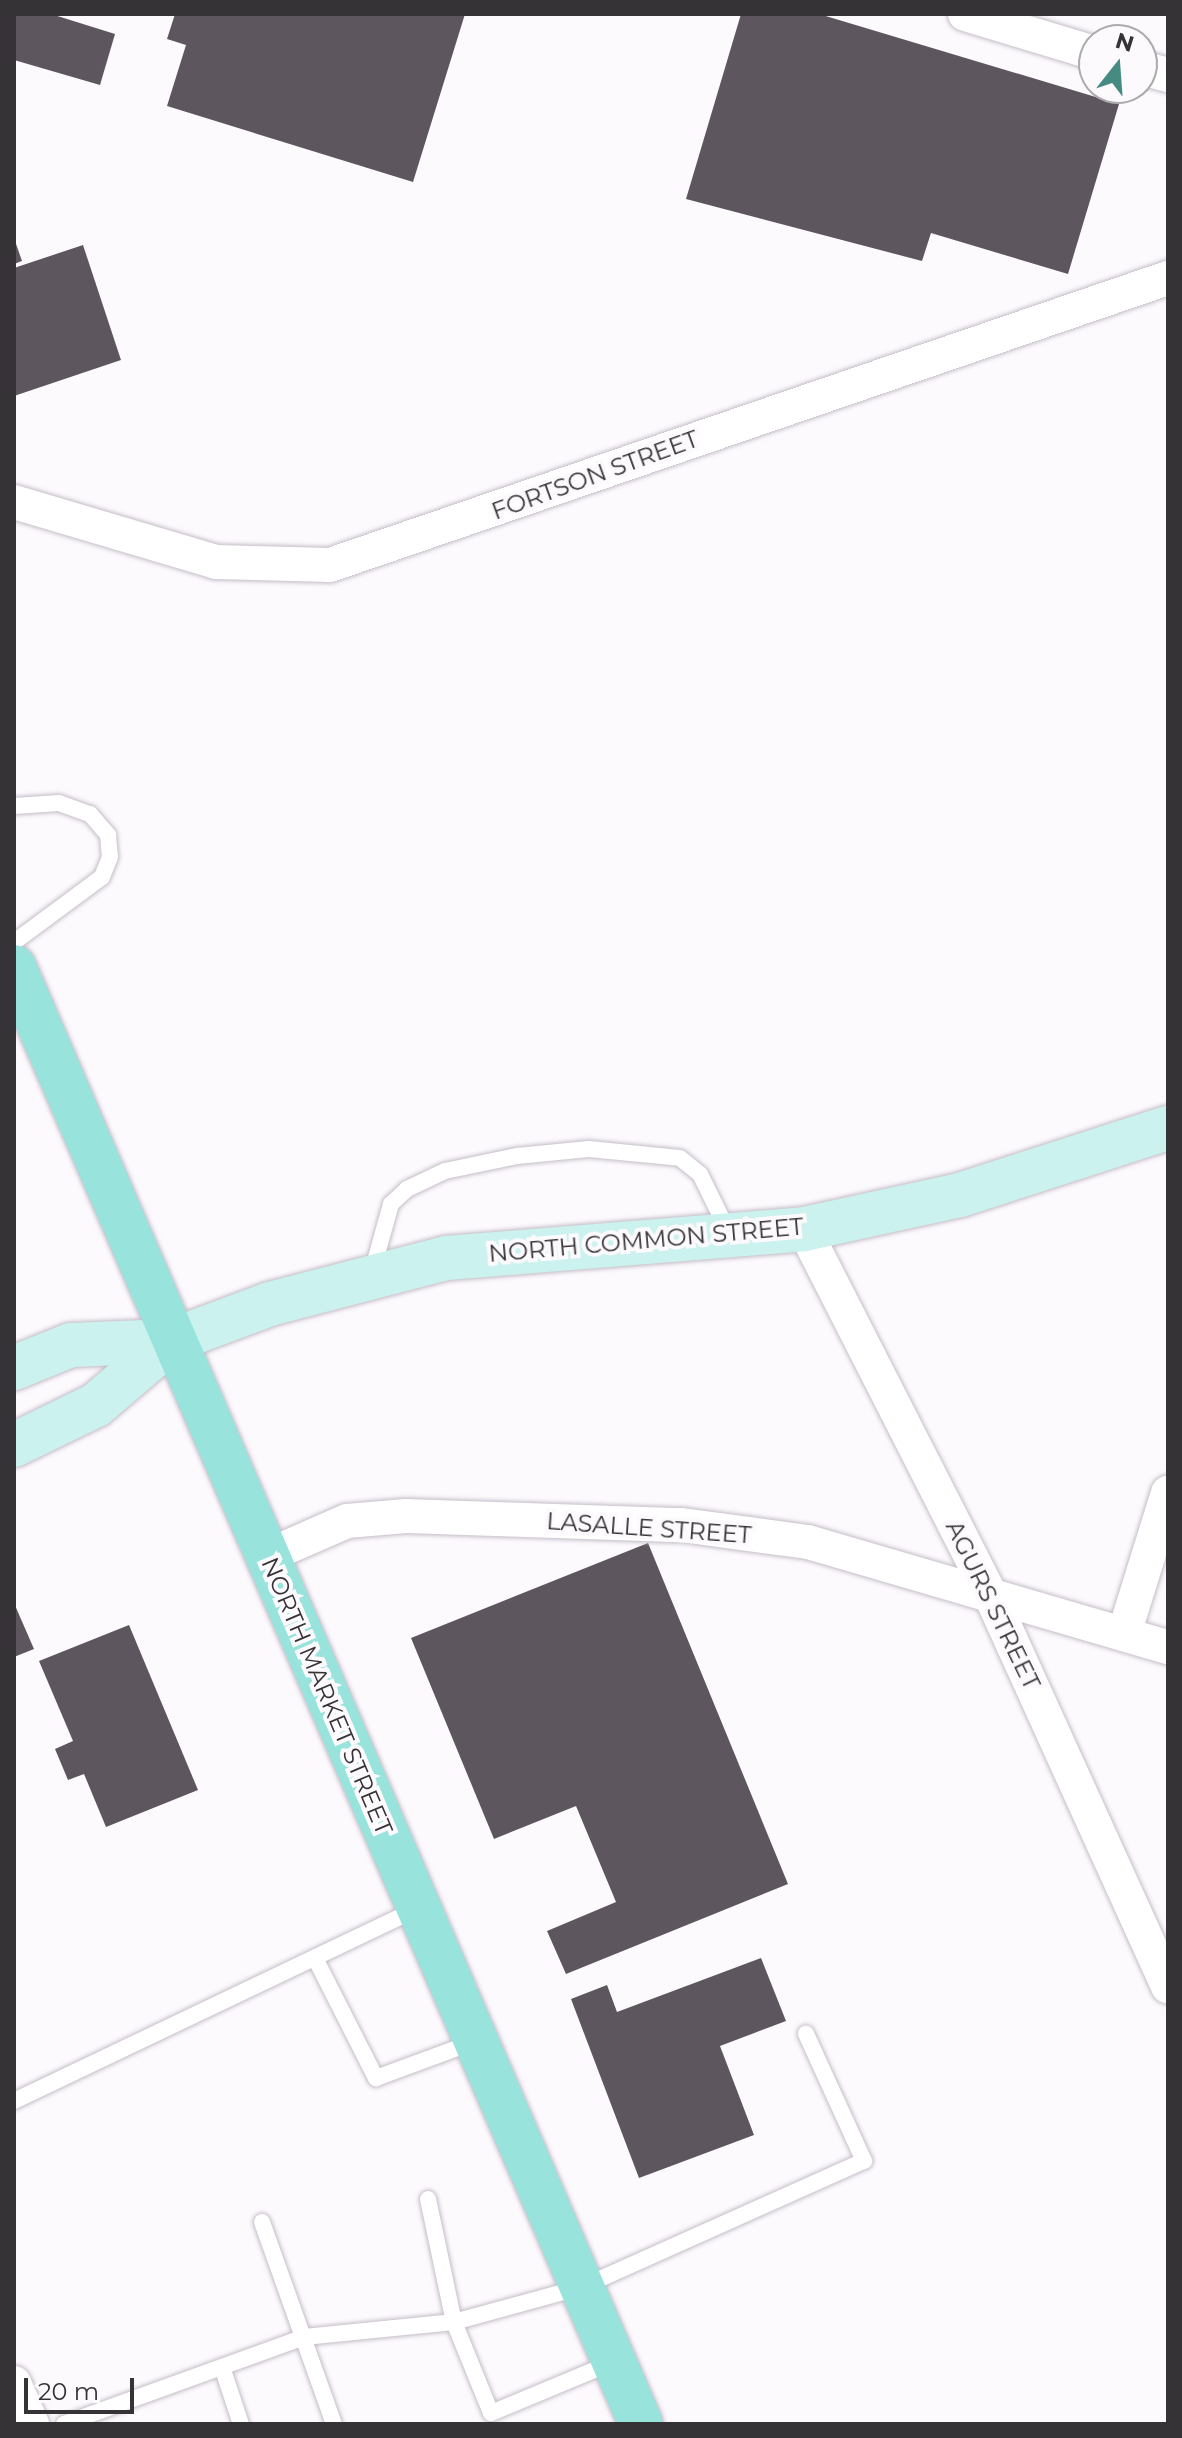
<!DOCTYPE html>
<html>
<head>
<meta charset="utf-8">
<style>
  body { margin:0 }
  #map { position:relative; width:1182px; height:2438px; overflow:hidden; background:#fdfafe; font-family:Montserrat,sans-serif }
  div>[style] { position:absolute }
  .building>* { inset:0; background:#5d565e }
  .roads { filter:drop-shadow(0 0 2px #c5bdc7) drop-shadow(0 0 2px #c5bdc7) }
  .lane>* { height:16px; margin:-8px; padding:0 8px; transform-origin:8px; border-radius:8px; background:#fff }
  .street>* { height:34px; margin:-17px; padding:0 17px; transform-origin:17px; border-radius:17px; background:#fff }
  .secondary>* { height:44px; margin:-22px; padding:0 22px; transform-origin:22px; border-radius:22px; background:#cbf2ee }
  .primary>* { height:44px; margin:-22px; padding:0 22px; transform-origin:22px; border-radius:22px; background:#98e4dc }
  span { translate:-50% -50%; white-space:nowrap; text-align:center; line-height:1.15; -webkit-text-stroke:8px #fdfafe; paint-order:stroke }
  .street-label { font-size:24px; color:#363337 }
  .frame { position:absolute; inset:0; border:16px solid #363337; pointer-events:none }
  .north { position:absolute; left:1078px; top:24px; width:80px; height:80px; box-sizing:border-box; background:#fdfafe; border:2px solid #adaaae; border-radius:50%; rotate:17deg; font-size:22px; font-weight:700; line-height:32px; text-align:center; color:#363337 }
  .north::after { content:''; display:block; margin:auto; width:28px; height:36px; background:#458b82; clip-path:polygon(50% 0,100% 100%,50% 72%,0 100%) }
  .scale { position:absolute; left:24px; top:2378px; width:110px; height:36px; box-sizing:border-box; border:4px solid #363337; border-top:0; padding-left:10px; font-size:24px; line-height:28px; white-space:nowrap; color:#363337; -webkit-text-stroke:6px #fdfafe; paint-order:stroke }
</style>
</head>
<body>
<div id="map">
  <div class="building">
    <div style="clip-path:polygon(14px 14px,51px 14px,115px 34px,100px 85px,14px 60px)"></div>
    <div style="clip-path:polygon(175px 14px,465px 14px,413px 182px,167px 106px,186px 45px,167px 39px)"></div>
    <div style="clip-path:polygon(741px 14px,819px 14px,1119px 104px,1068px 274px,931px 233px,922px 261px,686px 199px)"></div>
    <div style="clip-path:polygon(14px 238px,22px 261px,14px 264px)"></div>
    <div style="clip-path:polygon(83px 245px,121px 360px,14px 396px,14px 268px)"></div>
    <div style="clip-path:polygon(648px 1543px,788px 1884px,566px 1974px,547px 1931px,616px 1902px,576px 1806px,494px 1839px,411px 1638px)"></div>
    <div style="clip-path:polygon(14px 1603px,34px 1649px,14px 1657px)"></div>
    <div style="clip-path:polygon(129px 1625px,198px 1790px,106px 1827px,84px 1774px,68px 1780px,55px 1749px,73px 1741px,39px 1661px)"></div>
    <div style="clip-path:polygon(761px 1958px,786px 2021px,720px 2046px,754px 2135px,639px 2178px,571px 1999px,607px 1985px,617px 2012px)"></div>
  </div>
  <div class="roads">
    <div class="lane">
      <div style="left:14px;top:806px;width:45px;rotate:-3.8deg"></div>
      <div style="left:59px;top:803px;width:33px;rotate:20deg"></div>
      <div style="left:90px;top:814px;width:28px;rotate:49deg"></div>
      <div style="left:108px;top:835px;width:22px;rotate:85deg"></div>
      <div style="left:110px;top:857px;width:22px;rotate:112deg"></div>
      <div style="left:102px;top:877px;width:109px;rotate:143.5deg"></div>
      <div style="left:372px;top:1272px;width:71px;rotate:-74.4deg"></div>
      <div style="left:391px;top:1204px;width:22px;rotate:-43deg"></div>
      <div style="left:407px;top:1189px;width:42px;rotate:-25.3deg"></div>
      <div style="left:445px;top:1171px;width:74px;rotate:-11.8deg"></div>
      <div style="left:517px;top:1156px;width:72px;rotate:-5.6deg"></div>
      <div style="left:589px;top:1149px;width:91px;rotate:5.6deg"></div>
      <div style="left:680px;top:1158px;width:26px;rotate:39deg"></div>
      <div style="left:700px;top:1174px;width:64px;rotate:63.8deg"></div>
      <div style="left:315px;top:1958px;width:135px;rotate:63.1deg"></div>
      <div style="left:376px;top:2078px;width:104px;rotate:-20.2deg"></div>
      <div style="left:14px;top:2101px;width:446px;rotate:-25.5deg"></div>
      <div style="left:428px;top:2199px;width:126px;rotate:78.1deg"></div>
      <div style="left:454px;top:2322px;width:98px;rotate:67.9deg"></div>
      <div style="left:491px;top:2413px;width:130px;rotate:-22.6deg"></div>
      <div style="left:262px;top:2222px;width:214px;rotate:70.4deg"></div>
      <div style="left:222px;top:2367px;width:60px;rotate:71.6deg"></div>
      <div style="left:64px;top:2424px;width:255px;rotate:-19.9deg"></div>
      <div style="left:304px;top:2337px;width:151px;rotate:-5.7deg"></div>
      <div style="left:454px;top:2322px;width:133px;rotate:-15.3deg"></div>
      <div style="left:582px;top:2287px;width:309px;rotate:-24.1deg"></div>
      <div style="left:864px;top:2161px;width:140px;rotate:-114.5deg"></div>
    </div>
    <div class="street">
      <div style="left:965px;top:14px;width:135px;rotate:16.8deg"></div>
      <div style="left:1142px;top:68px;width:27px;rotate:15deg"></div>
      <div style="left:14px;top:502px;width:211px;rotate:16.5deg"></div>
      <div style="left:216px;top:562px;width:114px;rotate:1.5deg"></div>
      <div style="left:330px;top:565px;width:886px;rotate:-18.91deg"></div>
      <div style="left:804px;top:1229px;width:410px;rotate:63deg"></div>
      <div style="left:990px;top:1594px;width:431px;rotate:65.6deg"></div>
      <div style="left:267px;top:1556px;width:87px;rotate:-23.6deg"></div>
      <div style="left:347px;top:1521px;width:59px;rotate:-4.8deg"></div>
      <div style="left:406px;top:1516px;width:276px;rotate:1.9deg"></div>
      <div style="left:682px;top:1525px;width:127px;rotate:7.7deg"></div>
      <div style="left:808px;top:1542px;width:375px;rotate:16.3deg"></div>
      <div style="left:1124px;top:1634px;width:148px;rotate:-72.7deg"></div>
      <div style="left:14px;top:2383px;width:45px;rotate:66.3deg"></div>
    </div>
    <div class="secondary">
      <div style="left:14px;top:1368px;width:61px;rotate:-22deg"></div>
      <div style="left:71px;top:1345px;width:100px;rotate:-2.3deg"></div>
      <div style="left:171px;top:1341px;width:106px;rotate:-20.5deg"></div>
      <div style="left:270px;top:1304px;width:183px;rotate:-14.6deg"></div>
      <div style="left:447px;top:1258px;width:358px;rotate:-4.6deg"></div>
      <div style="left:804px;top:1229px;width:160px;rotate:-12.3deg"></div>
      <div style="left:960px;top:1195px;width:219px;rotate:-17.9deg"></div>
      <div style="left:14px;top:1445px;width:91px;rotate:-26deg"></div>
      <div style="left:96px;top:1405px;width:99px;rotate:-40.5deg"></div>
    </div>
    <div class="primary">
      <div style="left:14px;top:967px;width:1586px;rotate:66.72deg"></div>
    </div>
  </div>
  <div class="street-label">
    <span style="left:595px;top:475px;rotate:-20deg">FORTSON STREET</span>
    <span style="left:646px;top:1240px;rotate:-5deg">NORTH COMMON STREET</span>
    <span style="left:649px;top:1528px;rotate:4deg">LASALLE STREET</span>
    <span style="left:993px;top:1605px;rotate:64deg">AGURS STREET</span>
    <span style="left:327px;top:1696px;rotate:67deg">NORTH MARKET STREET</span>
  </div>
  <div class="frame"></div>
  <div class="north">N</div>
  <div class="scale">20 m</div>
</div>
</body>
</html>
